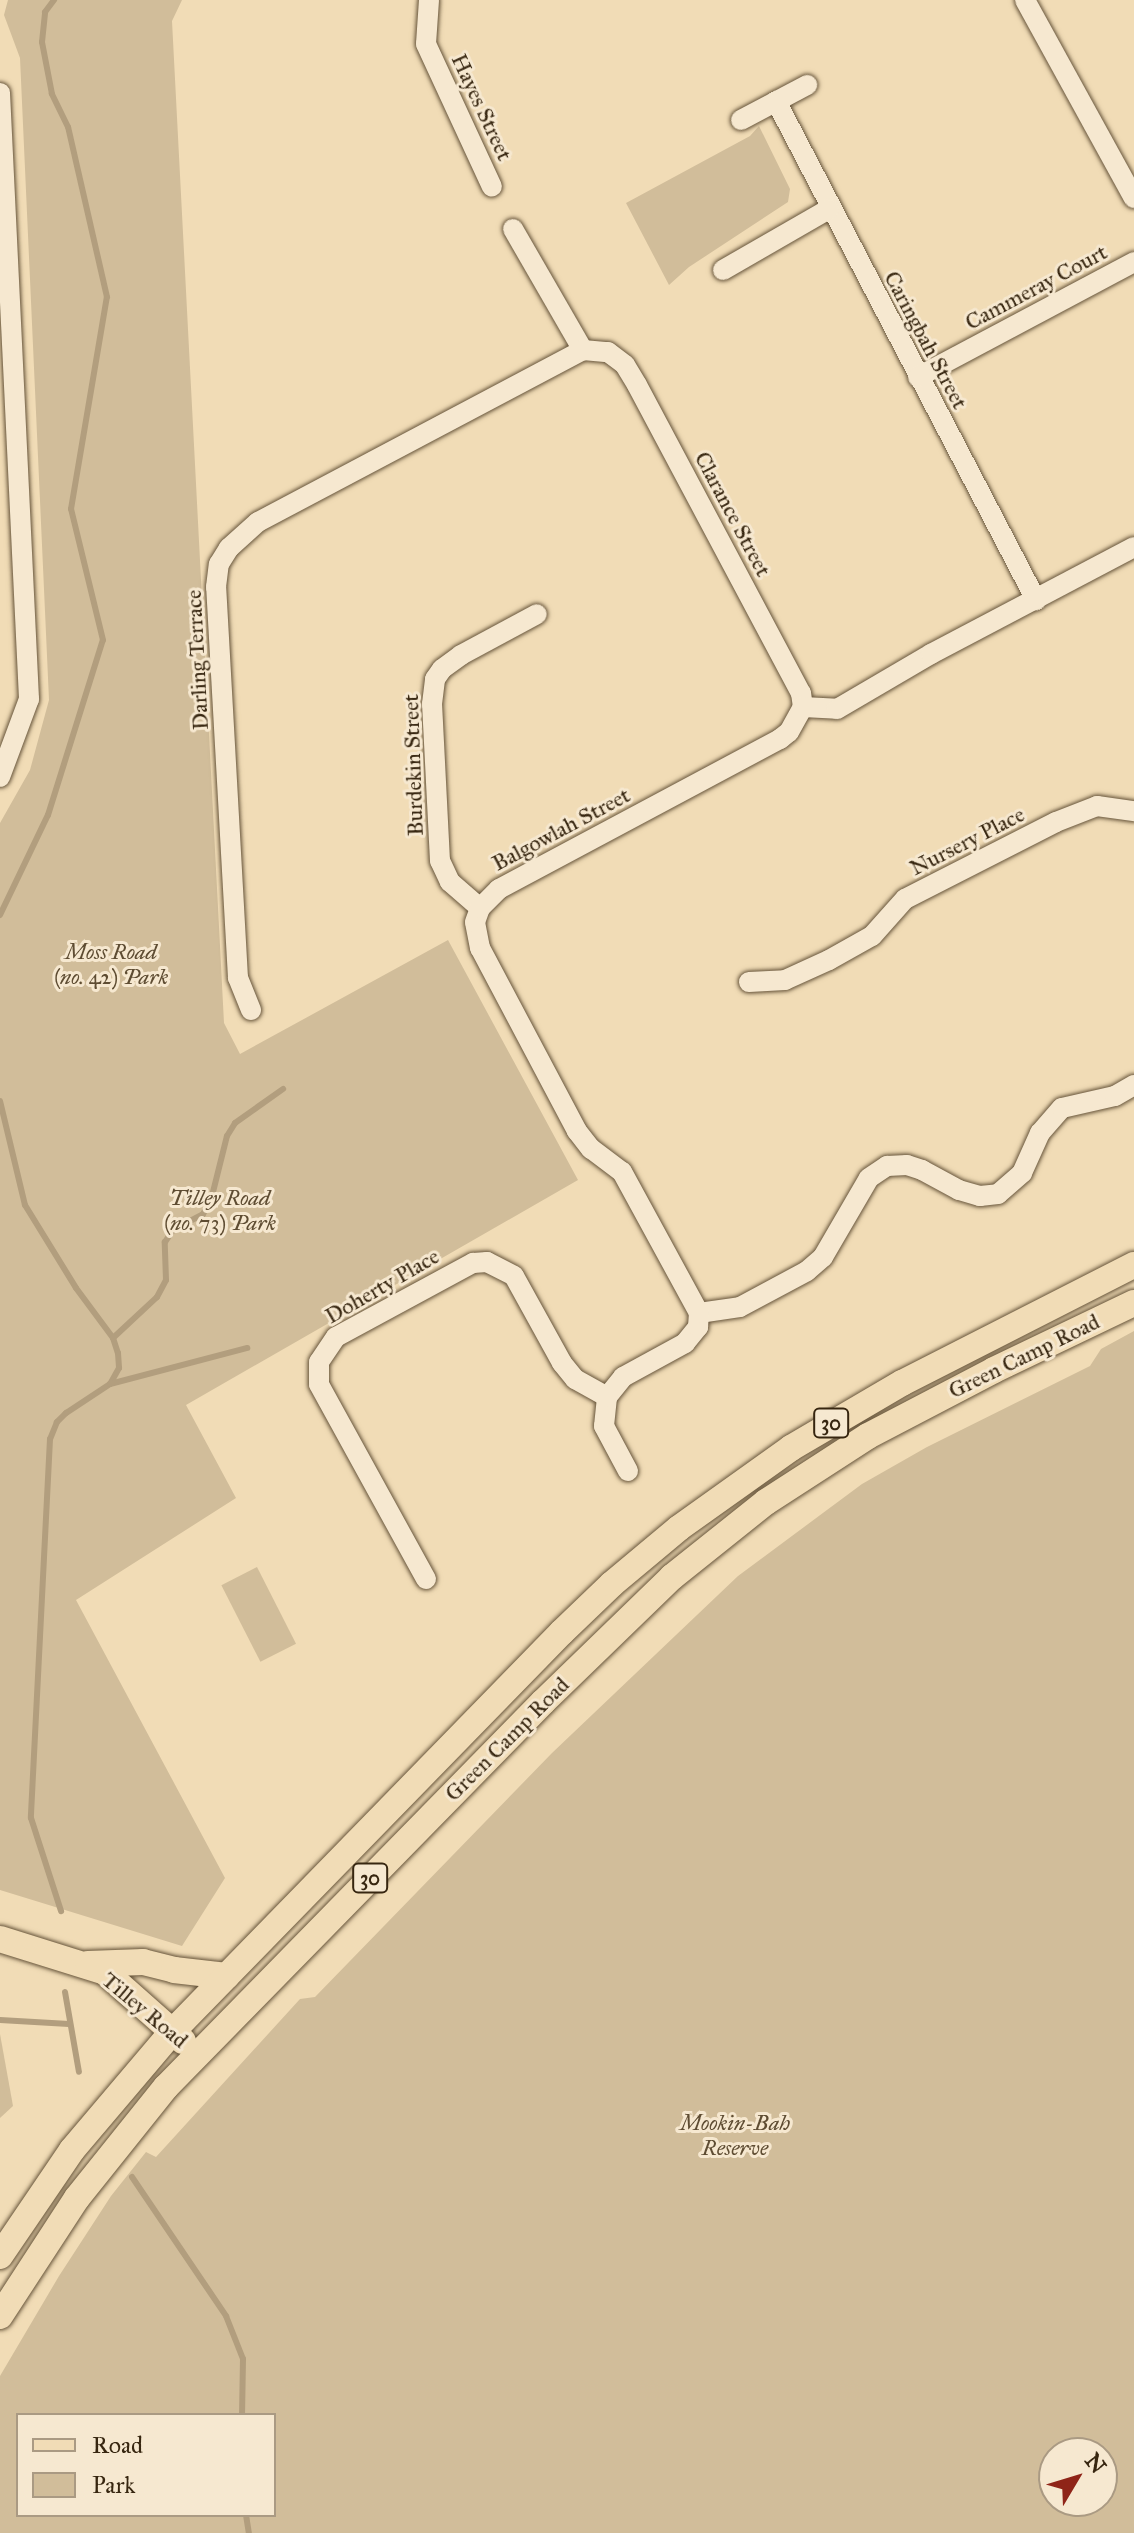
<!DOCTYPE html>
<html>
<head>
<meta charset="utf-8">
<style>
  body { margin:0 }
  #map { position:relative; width:1134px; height:2533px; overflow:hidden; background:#f1dcb6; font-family:"IM FELL Great Primer",serif }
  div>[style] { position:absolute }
  .green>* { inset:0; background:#d1bd9a; transform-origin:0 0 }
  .stream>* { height:6px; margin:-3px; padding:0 3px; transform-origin:3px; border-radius:3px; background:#b29e7e }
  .roads { filter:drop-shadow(0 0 2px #66543a) drop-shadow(0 0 2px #66543a) }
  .minor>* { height:20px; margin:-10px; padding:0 10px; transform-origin:10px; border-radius:10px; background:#f6e8d0 }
  .major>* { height:26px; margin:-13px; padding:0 13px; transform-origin:13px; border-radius:13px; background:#f1dcb6 }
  span { translate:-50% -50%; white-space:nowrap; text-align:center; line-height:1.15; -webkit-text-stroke:6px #f6e8d0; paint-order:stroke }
  .shield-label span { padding:2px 6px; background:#f6e8d0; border:2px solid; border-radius:6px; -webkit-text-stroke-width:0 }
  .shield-label { font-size:20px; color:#372610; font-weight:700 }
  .street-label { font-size:22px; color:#372610 }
  .park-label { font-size:22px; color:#5e4c32; font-style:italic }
  .legend { position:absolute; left:16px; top:2413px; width:260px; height:104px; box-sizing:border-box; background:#f6e8d0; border:2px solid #aa9a83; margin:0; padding:10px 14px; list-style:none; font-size:24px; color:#372610 }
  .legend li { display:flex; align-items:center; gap:16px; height:40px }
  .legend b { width:40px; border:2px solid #aa9a83 }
  .north { position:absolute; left:1038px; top:2437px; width:80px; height:80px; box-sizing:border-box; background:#f6e8d0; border:2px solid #aa9a83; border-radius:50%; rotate:52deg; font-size:22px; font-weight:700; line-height:32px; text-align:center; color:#372610 }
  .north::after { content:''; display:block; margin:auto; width:28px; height:36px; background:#8f2418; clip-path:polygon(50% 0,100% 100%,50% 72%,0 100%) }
</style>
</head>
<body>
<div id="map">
  <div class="green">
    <div style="clip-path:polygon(8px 0,182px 0,172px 21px,224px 1023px,240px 1054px,448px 940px,578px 1180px,186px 1405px,236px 1498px,76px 1600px,225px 1878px,182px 1946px,0 1890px,0 823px,30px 770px,49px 700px,20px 58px,4px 15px)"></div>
    <div style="clip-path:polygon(759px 126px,790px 189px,788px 202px,689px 267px,669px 285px,626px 203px,750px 136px)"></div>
    <div style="clip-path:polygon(evenodd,1134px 1331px,1134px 2533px,0 2533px,0 2376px,59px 2276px,111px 2196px,146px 2152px,156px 2157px,300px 1999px,315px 1997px,552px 1753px,738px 1576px,862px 1484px,927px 1447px,1090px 1366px,1101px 1349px,1134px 1331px,18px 2415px,274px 2415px,274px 2515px,18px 2515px,18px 2415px,1134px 1331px,1054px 2453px,1102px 2453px,1102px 2501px,1054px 2501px,1054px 2453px)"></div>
    <div style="left:257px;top:1567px;width:86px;height:40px;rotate:63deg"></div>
    <div style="clip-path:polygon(0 2034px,13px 2106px,0 2118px)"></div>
  </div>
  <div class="stream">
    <div style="left:0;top:915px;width:111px;rotate:-64.4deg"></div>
    <div style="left:48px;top:815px;width:183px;rotate:-72.6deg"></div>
    <div style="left:103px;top:640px;width:135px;rotate:-103.7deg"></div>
    <div style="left:71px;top:509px;width:215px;rotate:-80.4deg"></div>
    <div style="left:107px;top:297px;width:174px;rotate:-102.9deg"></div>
    <div style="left:68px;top:127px;width:37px;rotate:-116deg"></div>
    <div style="left:52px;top:94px;width:53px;rotate:-100.9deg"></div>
    <div style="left:42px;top:42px;width:30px;rotate:-84deg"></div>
    <div style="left:45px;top:12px;width:15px;rotate:-53deg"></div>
    <div style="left:0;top:1101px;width:107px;rotate:76.5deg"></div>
    <div style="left:25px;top:1205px;width:97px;rotate:58.4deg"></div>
    <div style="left:76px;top:1288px;width:62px;rotate:53.5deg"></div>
    <div style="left:113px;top:1338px;width:16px;rotate:72deg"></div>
    <div style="left:118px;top:1353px;width:15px;rotate:86deg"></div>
    <div style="left:119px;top:1368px;width:18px;rotate:119deg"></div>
    <div style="left:110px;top:1384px;width:53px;rotate:146.6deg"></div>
    <div style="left:66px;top:1413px;width:13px;rotate:135deg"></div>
    <div style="left:57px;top:1422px;width:18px;rotate:112deg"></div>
    <div style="left:50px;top:1439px;width:379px;rotate:92.9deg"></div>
    <div style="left:31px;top:1818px;width:98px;rotate:72.1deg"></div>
    <div style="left:113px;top:1338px;width:60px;rotate:-43deg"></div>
    <div style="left:157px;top:1297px;width:19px;rotate:-62deg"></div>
    <div style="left:166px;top:1280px;width:38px;rotate:-92deg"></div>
    <div style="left:165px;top:1242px;width:14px;rotate:-56deg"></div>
    <div style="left:173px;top:1230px;width:34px;rotate:-28deg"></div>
    <div style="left:203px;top:1214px;width:16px;rotate:-60deg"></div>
    <div style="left:211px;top:1200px;width:66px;rotate:-76deg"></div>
    <div style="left:227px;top:1136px;width:15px;rotate:-58deg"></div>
    <div style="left:235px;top:1123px;width:59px;rotate:-35.3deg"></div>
    <div style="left:110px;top:1384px;width:142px;rotate:-14.7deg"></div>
    <div style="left:65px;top:1992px;width:81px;rotate:80.1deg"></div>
    <div style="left:0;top:2020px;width:69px;rotate:3.3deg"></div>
    <div style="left:132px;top:2177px;width:168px;rotate:55.9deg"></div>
    <div style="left:226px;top:2316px;width:46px;rotate:68.4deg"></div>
    <div style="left:243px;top:2359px;width:56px;rotate:91deg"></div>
    <div style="left:246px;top:2515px;width:18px;rotate:81deg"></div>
  </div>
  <div class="roads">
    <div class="minor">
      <div style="left:429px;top:0;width:44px;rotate:93.9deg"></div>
      <div style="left:426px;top:44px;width:157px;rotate:65.2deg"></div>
      <div style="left:1025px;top:0;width:226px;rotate:61.2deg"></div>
      <div style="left:0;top:93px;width:607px;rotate:87.26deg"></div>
      <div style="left:29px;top:699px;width:83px;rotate:110.4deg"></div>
      <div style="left:776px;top:101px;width:563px;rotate:62.48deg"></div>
      <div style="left:741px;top:120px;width:75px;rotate:-27.9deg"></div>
      <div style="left:513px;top:229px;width:140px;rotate:60deg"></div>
      <div style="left:723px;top:270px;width:122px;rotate:-29.9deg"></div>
      <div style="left:918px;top:377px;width:245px;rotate:-28deg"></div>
      <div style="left:480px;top:908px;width:40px;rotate:-139deg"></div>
      <div style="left:450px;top:882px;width:23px;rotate:-115deg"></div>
      <div style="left:440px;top:861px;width:157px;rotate:-92.9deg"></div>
      <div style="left:432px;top:704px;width:25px;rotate:-83deg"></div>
      <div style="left:435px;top:679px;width:12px;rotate:-55deg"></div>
      <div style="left:442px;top:669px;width:24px;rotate:-36deg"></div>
      <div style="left:461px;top:655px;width:86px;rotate:-28.3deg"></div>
      <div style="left:749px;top:982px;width:36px;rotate:-3deg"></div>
      <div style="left:785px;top:980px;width:48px;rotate:-24.4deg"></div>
      <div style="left:829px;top:960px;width:49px;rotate:-29.2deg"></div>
      <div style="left:872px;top:936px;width:50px;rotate:-48.3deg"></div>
      <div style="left:905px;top:899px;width:169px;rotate:-27deg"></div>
      <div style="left:1056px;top:822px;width:44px;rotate:-21.3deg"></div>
      <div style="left:1097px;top:806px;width:37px;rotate:8deg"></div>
      <div style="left:251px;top:1010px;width:35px;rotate:-112deg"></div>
      <div style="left:238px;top:978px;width:392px;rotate:-93.2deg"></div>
      <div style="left:216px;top:587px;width:23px;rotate:-83deg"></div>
      <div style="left:219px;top:564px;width:19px;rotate:-58deg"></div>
      <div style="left:229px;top:548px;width:39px;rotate:-42deg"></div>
      <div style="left:258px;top:522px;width:368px;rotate:-27.9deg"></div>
      <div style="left:583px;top:350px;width:25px;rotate:5deg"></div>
      <div style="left:608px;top:352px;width:21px;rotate:37deg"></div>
      <div style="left:625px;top:365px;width:23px;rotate:59deg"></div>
      <div style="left:637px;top:385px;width:349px;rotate:62deg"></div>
      <div style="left:801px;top:693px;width:14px;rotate:82deg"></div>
      <div style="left:699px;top:1313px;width:41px;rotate:-8.3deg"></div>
      <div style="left:740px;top:1307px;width:76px;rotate:-28.2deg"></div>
      <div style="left:807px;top:1271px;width:21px;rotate:-41deg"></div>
      <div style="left:823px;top:1257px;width:91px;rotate:-59.8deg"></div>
      <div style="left:869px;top:1178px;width:22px;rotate:-34deg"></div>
      <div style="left:887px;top:1166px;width:20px;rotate:-3deg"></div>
      <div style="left:907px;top:1165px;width:16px;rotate:18deg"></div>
      <div style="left:922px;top:1170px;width:42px;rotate:28.4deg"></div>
      <div style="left:959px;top:1190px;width:22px;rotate:16deg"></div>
      <div style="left:980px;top:1196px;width:18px;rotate:-6deg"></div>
      <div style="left:998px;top:1194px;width:32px;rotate:-41deg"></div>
      <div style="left:1022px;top:1173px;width:44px;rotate:-65.8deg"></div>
      <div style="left:1040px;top:1133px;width:33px;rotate:-49deg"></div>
      <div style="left:1062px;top:1108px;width:54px;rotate:-12.8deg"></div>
      <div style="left:1115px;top:1096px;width:22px;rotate:-30deg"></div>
      <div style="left:628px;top:1471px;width:51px;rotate:-118.1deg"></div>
      <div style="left:604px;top:1426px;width:29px;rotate:-84deg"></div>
      <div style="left:607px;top:1397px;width:26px;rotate:-51deg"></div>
      <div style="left:623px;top:1377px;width:71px;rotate:-28.7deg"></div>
      <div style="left:685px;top:1343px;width:21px;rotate:-51deg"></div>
      <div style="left:698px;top:1327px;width:14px;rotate:-86deg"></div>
      <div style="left:699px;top:1313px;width:161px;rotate:-118.6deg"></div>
      <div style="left:622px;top:1172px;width:39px;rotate:-143deg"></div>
      <div style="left:591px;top:1149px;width:23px;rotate:-128deg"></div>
      <div style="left:577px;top:1131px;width:207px;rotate:-117.9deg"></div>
      <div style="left:480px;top:948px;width:26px;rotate:-101deg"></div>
      <div style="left:475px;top:922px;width:15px;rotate:-70deg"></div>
      <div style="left:480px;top:908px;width:27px;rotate:-45deg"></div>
      <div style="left:499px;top:889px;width:319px;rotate:-28.1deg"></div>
      <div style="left:780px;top:739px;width:11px;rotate:-38deg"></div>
      <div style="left:789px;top:732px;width:29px;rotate:-61deg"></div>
      <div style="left:803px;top:707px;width:34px;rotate:3deg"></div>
      <div style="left:837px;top:709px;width:109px;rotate:-30.3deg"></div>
      <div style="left:931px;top:654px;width:229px;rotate:-27.8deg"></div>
      <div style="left:426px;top:1579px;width:222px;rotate:-118.8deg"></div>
      <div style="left:319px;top:1384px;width:22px;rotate:-90deg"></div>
      <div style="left:319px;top:1362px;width:30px;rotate:-56deg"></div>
      <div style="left:336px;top:1337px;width:156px;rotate:-28.4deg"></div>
      <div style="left:473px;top:1263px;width:14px;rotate:-4deg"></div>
      <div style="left:487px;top:1262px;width:30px;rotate:27deg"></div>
      <div style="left:514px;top:1276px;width:99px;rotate:61.1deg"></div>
      <div style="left:562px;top:1363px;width:21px;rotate:51deg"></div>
      <div style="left:575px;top:1379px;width:37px;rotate:29deg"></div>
    </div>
    <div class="major">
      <div style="left:0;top:1939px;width:110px;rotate:17.4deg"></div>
      <div style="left:105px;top:1972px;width:104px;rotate:41.5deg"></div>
      <div style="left:88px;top:1964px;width:55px;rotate:-2.1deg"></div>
      <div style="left:143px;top:1962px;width:32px;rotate:14deg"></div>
      <div style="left:174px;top:1970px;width:53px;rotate:6.5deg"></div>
      <div style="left:0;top:2256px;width:128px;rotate:-55.8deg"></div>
      <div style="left:72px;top:2150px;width:156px;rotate:-49.7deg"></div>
      <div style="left:173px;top:2031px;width:557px;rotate:-45.73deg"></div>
      <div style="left:562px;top:1632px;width:69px;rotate:-43.8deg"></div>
      <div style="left:612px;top:1584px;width:87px;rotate:-39.9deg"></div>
      <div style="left:679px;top:1528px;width:138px;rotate:-35.5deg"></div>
      <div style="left:791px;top:1448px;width:129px;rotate:-30.4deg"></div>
      <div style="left:902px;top:1383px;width:260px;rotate:-27deg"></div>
      <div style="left:0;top:2316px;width:141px;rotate:-56.9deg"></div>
      <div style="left:77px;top:2198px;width:142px;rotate:-51.3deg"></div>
      <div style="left:166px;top:2087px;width:539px;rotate:-45.6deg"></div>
      <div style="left:543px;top:1702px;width:180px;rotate:-44.1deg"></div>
      <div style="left:672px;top:1577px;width:120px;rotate:-38.6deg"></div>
      <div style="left:766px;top:1502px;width:121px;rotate:-32.9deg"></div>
      <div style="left:868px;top:1436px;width:142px;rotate:-27.6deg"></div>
      <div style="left:994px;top:1370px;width:155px;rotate:-25.6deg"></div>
    </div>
  </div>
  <div class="shield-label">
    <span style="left:831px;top:1423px">30</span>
    <span style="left:370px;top:1878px">30</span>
  </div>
  <div class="street-label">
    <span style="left:482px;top:107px;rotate:65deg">Hayes Street</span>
    <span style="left:1036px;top:287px;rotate:-28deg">Cammeray Court</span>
    <span style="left:926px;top:340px;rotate:62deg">Caringbah Street</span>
    <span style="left:733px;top:514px;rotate:62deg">Clarance Street</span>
    <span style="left:197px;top:660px;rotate:-93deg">Darling Terrace</span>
    <span style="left:413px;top:765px;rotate:-92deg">Burdekin Street</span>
    <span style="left:561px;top:829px;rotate:-28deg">Balgowlah Street</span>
    <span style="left:967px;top:841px;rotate:-27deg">Nursery Place</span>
    <span style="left:382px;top:1286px;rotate:-30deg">Doherty Place</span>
    <span style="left:1024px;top:1356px;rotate:-26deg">Green Camp Road</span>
    <span style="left:507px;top:1739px;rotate:-45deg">Green Camp Road</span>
    <span style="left:145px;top:2010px;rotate:40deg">Tilley Road</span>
  </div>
  <div class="park-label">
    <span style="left:111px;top:964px">Moss Road<br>(no. 42) Park</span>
    <span style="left:220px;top:1210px">Tilley Road<br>(no. 73) Park</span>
    <span style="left:735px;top:2135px">Mookin-Bah<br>Reserve</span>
  </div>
  <ul class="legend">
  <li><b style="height:10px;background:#f1dcb6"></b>Road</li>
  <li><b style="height:22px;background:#d1bd9a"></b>Park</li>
  </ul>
  <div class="north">N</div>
</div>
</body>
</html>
